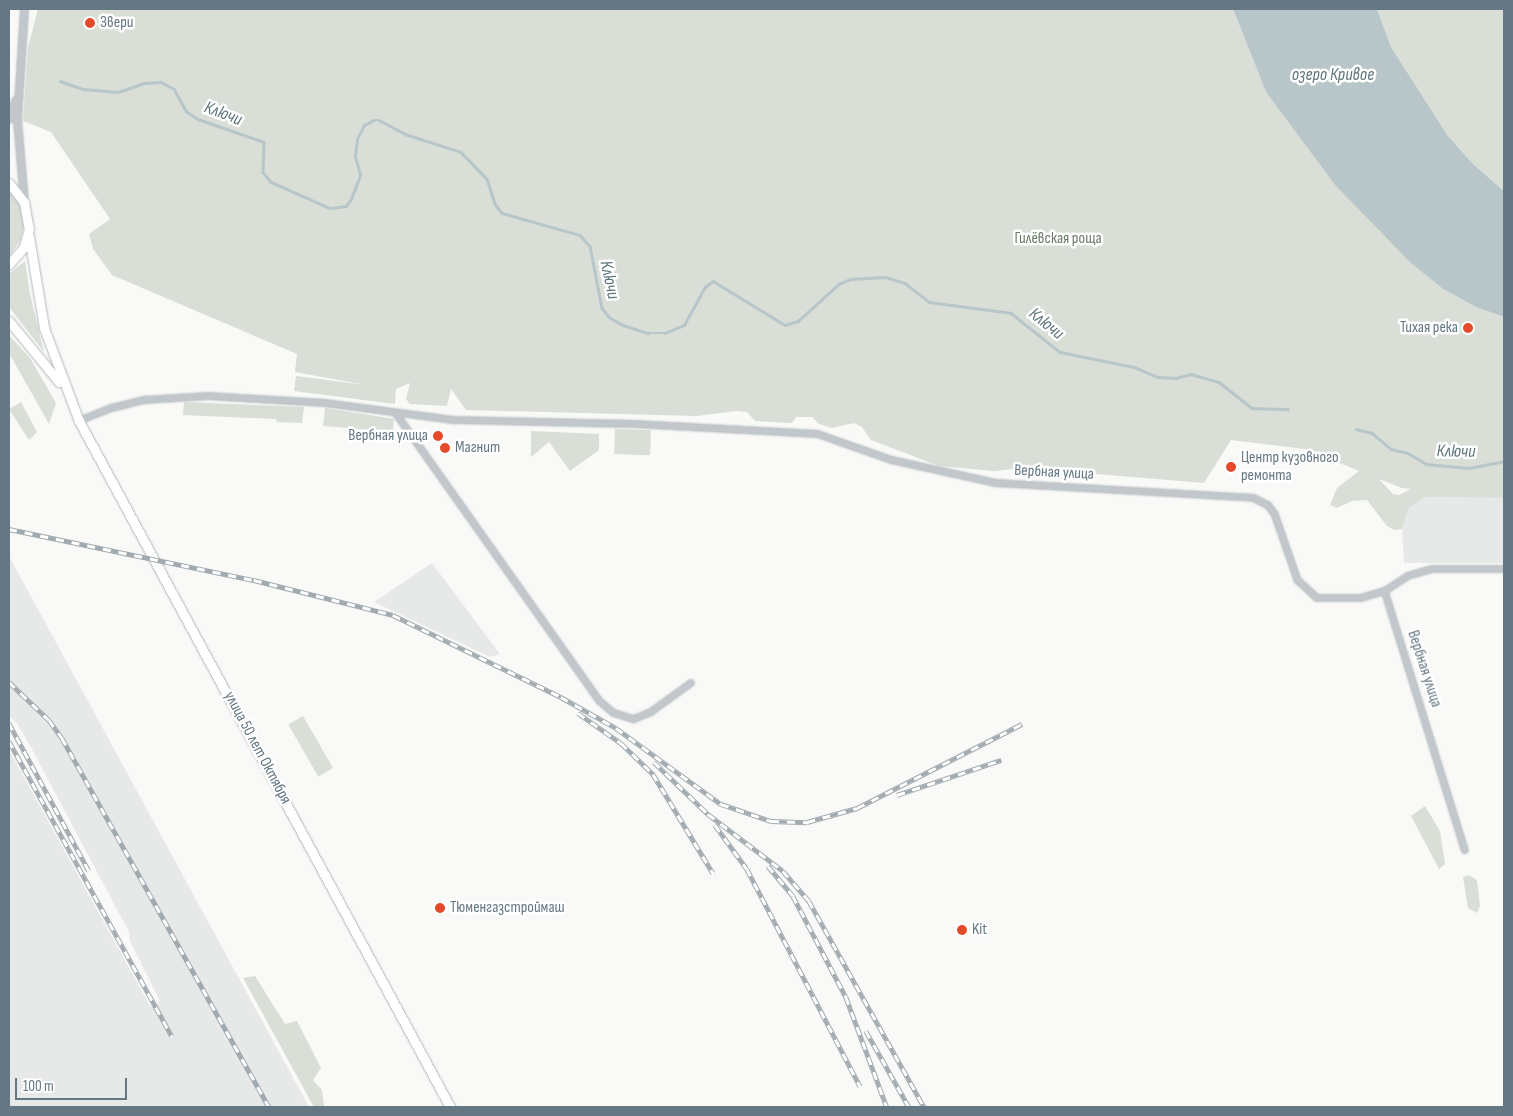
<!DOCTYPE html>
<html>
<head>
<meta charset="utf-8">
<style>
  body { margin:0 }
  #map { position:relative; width:1513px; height:1116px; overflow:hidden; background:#f9f9f7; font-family:"Sofia Sans Condensed",sans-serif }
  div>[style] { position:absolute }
  .built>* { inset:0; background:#e7e9e8 }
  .green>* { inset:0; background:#d9ded6; transform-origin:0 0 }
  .water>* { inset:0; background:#b8c6c9 }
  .stream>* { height:2.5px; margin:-1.25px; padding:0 1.25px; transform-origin:1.25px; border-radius:1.25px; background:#b8c6c9 }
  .roads { filter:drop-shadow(0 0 1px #b2b9be) drop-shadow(0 0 1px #b2b9be) }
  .minor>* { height:5.5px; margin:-2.75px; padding:0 2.75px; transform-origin:2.75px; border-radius:2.75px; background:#c2c7cb }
  .tertiary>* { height:7px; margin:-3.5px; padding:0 3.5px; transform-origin:3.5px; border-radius:3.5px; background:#c2c7cb }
  .secondary>* { height:9px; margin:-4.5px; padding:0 4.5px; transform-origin:4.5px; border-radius:4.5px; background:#fff }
  .rail>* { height:4.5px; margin-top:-2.25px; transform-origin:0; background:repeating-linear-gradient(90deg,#fff 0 8px,#a1aaaf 0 16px); box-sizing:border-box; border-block:1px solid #a1aaaf }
  .dots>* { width:14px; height:14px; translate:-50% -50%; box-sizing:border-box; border:2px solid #fff; border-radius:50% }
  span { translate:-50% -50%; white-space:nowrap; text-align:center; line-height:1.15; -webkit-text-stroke:5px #fff; paint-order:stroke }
  .poi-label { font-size:16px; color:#647782 }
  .left { translate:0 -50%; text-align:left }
  .right { translate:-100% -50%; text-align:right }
  .park-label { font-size:16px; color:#687a63 }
  .street-label { font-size:16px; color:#647782 }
  .water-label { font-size:18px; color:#5f767c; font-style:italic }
  .frame { position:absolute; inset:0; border:10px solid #647782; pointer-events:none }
  .scale { position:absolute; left:15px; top:1078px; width:112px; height:22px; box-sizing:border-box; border:2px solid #647782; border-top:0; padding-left:6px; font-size:15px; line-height:18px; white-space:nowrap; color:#647782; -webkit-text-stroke:4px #fff; paint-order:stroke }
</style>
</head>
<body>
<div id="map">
  <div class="built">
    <div style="clip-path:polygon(1425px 497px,1504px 498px,1504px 563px,1404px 563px,1402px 529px,1409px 508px)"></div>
    <div style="clip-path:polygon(9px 556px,309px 1107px,9px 1107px,9px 750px,150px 1006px,160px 1001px,129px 939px,130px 934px,34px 753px,17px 723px,9px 716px)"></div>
    <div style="clip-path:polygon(432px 563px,500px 654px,490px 657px,374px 602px)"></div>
  </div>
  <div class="green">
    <div style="clip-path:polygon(evenodd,38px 9px,1233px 9px,1266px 92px,1412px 264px,1443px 289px,1476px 307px,1504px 317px,1504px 498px,1425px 497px,1409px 508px,1402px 529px,1394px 530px,1387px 526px,1367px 500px,1352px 501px,1337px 508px,1330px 505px,1337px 488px,1359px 471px,1305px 449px,1231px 440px,1204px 483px,1024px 468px,994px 471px,939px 466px,871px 440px,862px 427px,854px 423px,832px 428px,819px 424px,812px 417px,796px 417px,792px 423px,755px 421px,747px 412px,736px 411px,696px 416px,466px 410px,451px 389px,447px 406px,410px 404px,406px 399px,410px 383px,396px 389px,395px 404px,294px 391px,296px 376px,366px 385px,295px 372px,297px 354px,112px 275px,93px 249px,89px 234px,110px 219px,51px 132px,23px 121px,28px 47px,38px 9px,1379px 479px,1402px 488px,1411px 489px,1399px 495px,1393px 494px,1379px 479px)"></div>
    <div style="clip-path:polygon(1377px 9px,1504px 9px,1504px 191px,1474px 165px,1448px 136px,1391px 47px)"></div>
    <div style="clip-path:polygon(9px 190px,19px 203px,24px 224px,21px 239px,9px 257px)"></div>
    <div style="clip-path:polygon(25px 261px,30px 294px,44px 352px,9px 307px,9px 274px)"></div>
    <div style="clip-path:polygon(9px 335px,30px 358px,56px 403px,49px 424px,9px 353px)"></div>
    <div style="clip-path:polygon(21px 402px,37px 432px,29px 440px,9px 409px)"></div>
    <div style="clip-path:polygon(184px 402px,304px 407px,302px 423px,277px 422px,276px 419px,183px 415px)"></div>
    <div style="clip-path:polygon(325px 408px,394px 419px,393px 432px,323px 426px)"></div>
    <div style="left:615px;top:429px;width:36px;height:25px;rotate:2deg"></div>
    <div style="clip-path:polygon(531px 431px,599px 434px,599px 450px,570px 471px,549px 442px,531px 457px)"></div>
    <div style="left:303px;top:716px;width:60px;height:17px;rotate:60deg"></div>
    <div style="clip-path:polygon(1425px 806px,1440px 831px,1445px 864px,1439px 869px,1411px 816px)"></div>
    <div style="clip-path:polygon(1469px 875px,1477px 880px,1480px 906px,1477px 913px,1468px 908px,1463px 877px)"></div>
    <div style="clip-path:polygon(255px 976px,285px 1024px,297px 1021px,321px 1068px,313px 1080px,322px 1090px,324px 1107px,314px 1107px,243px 978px)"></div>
  </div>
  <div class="water">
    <div style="clip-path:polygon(1233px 9px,1377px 9px,1391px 47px,1448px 136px,1474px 165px,1504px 191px,1504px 317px,1476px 307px,1443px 289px,1412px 264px,1336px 186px,1266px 92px)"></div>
  </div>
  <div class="stream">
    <div style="left:60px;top:81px;width:24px;rotate:19deg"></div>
    <div style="left:83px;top:89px;width:35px;rotate:5deg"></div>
    <div style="left:118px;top:92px;width:28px;rotate:-19deg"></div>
    <div style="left:144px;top:83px;width:17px;rotate:-3deg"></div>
    <div style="left:161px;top:82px;width:15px;rotate:28deg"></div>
    <div style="left:174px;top:89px;width:25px;rotate:61deg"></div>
    <div style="left:186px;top:111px;width:14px;rotate:34deg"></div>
    <div style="left:198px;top:119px;width:70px;rotate:19.2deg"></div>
    <div style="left:264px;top:142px;width:30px;rotate:92deg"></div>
    <div style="left:263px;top:172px;width:13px;rotate:51deg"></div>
    <div style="left:271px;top:182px;width:64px;rotate:23.8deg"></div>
    <div style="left:330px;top:208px;width:16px;rotate:-7deg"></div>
    <div style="left:346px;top:206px;width:9px;rotate:-54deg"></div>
    <div style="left:351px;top:199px;width:26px;rotate:-69deg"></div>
    <div style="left:360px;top:175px;width:20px;rotate:-105deg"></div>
    <div style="left:355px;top:156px;width:17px;rotate:-83deg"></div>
    <div style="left:357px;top:139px;width:16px;rotate:-63deg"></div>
    <div style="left:364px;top:125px;width:11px;rotate:-27deg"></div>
    <div style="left:374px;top:120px;width:5px"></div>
    <div style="left:379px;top:120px;width:30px;rotate:28deg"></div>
    <div style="left:405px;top:134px;width:59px;rotate:17.8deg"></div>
    <div style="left:461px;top:152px;width:37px;rotate:46deg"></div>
    <div style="left:487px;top:179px;width:26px;rotate:72deg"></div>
    <div style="left:495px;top:204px;width:11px;rotate:52deg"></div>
    <div style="left:502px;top:213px;width:81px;rotate:15.8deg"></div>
    <div style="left:580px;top:235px;width:15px;rotate:48deg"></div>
    <div style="left:590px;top:246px;width:63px;rotate:79deg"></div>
    <div style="left:602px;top:308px;width:11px;rotate:52deg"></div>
    <div style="left:609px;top:317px;width:16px;rotate:30deg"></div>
    <div style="left:623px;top:325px;width:26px;rotate:18deg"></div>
    <div style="left:648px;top:333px;width:17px"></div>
    <div style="left:665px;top:333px;width:21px;rotate:-23deg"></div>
    <div style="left:684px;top:325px;width:43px;rotate:-61.1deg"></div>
    <div style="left:705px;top:287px;width:10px;rotate:-37deg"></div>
    <div style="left:713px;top:281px;width:84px;rotate:31.4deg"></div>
    <div style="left:785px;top:325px;width:14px;rotate:-17deg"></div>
    <div style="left:798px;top:321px;width:55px;rotate:-42.1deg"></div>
    <div style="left:839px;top:284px;width:12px;rotate:-24deg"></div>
    <div style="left:850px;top:279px;width:36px;rotate:-3deg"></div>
    <div style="left:886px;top:277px;width:20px;rotate:18deg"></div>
    <div style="left:905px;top:283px;width:31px;rotate:38deg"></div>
    <div style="left:929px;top:302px;width:83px;rotate:7.6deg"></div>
    <div style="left:1011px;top:313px;width:63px;rotate:38.5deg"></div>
    <div style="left:1060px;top:352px;width:76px;rotate:11.5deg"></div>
    <div style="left:1134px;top:367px;width:26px;rotate:23deg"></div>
    <div style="left:1158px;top:377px;width:18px;rotate:3deg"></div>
    <div style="left:1176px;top:378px;width:16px;rotate:-15deg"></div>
    <div style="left:1191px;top:374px;width:29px;rotate:16deg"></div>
    <div style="left:1219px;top:382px;width:42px;rotate:38.2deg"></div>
    <div style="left:1252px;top:408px;width:36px;rotate:2deg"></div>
    <div style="left:1356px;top:429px;width:16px;rotate:14deg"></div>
    <div style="left:1372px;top:433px;width:25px;rotate:40deg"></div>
    <div style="left:1391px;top:449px;width:17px;rotate:13deg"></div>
    <div style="left:1408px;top:453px;width:21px;rotate:31deg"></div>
    <div style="left:1426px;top:464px;width:43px;rotate:5.3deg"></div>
    <div style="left:1469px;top:468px;width:36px;rotate:-11deg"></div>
  </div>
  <div class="roads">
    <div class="minor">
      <div style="left:396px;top:413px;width:353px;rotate:54.7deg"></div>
      <div style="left:600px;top:701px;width:18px;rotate:41deg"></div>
      <div style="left:614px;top:713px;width:21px;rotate:17deg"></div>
      <div style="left:634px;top:719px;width:18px;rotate:-22deg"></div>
      <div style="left:651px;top:712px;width:49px;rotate:-35.9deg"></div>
      <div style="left:79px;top:421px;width:35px;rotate:-22deg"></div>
      <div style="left:112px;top:408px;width:34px;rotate:-14deg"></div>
      <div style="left:145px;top:400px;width:63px;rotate:-3.6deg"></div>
      <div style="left:208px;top:396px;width:117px;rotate:3.4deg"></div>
      <div style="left:325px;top:403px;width:131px;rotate:7.5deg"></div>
      <div style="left:455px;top:420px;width:180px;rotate:1.3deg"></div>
      <div style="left:635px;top:424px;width:183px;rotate:3.1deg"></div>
      <div style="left:818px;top:434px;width:78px;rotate:19.4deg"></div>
      <div style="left:892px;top:460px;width:107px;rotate:12.5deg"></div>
      <div style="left:996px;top:483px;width:258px;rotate:3.3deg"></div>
      <div style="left:1254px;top:498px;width:16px;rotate:27deg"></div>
      <div style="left:1268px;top:505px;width:11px;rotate:52deg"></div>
      <div style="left:1275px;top:514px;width:70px;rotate:70.8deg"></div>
      <div style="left:1298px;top:580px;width:26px;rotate:43deg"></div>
      <div style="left:1317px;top:598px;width:44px"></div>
      <div style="left:1361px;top:598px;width:25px;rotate:-16deg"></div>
      <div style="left:1385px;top:591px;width:27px;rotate:-33deg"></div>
      <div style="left:1408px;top:576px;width:25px;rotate:-16deg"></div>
      <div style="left:1432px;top:569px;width:72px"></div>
      <div style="left:1385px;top:591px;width:271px;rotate:72.8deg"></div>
    </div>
    <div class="tertiary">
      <div style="left:24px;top:9px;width:111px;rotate:93.6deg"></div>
      <div style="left:17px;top:120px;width:82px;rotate:85.1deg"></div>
      <div style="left:9px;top:119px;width:20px;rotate:-72deg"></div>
    </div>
    <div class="secondary">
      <div style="left:9px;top:183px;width:24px;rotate:52deg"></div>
      <div style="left:24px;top:202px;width:27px;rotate:80deg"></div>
      <div style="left:29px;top:229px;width:19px;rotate:106deg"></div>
      <div style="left:24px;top:247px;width:23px;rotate:131deg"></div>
      <div style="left:29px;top:237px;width:92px;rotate:80.6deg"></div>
      <div style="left:44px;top:328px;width:99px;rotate:69.4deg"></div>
      <div style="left:79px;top:421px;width:780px;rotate:61.59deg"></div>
      <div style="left:9px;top:321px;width:79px;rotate:50.7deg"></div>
    </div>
  </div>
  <div class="rail">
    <div style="left:9px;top:529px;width:250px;rotate:11.8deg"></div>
    <div style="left:254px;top:580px;width:143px;rotate:14.1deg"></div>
    <div style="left:393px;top:615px;width:187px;rotate:26deg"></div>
    <div style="left:561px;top:697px;width:63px;rotate:29.4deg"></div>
    <div style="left:616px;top:728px;width:130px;rotate:35.9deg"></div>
    <div style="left:721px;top:804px;width:53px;rotate:18.8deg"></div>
    <div style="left:771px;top:821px;width:36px;rotate:2deg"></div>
    <div style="left:807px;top:822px;width:52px;rotate:-15.6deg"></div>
    <div style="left:857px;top:808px;width:185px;rotate:-27deg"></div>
    <div style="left:9px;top:682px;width:55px;rotate:43.5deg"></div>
    <div style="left:49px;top:720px;width:22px;rotate:54deg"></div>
    <div style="left:62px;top:738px;width:423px;rotate:60.7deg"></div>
    <div style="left:578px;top:713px;width:52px;rotate:34.9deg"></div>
    <div style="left:621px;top:743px;width:45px;rotate:44.1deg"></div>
    <div style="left:653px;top:774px;width:116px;rotate:58.8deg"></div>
    <div style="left:9px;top:723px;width:168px;rotate:61.6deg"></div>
    <div style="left:9px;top:741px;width:337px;rotate:61.1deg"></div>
    <div style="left:654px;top:762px;width:75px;rotate:43.9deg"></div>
    <div style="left:708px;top:814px;width:94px;rotate:37.2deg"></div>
    <div style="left:783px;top:871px;width:40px;rotate:49deg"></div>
    <div style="left:809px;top:901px;width:236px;rotate:60.8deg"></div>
    <div style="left:897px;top:795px;width:110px;rotate:-18.6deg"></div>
    <div style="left:715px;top:825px;width:54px;rotate:54deg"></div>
    <div style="left:747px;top:869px;width:245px;rotate:62.5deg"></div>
    <div style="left:768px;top:866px;width:39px;rotate:50deg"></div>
    <div style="left:793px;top:896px;width:114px;rotate:62.3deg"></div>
    <div style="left:846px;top:997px;width:117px;rotate:69.6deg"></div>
    <div style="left:866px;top:1031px;width:87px;rotate:60.5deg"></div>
  </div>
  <div class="dots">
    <div style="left:90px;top:23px;background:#e54b2b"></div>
    <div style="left:1468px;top:328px;background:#e54b2b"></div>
    <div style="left:438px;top:436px;background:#e54b2b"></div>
    <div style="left:445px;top:448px;background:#e54b2b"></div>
    <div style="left:1231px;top:467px;background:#e54b2b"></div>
    <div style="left:440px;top:908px;background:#e54b2b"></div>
    <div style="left:962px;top:930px;background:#e54b2b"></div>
  </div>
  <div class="poi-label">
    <span class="left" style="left:100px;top:23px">Звери</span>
    <span class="right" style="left:1458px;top:328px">Тихая река</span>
    <span class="right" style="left:428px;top:436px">Вербная улица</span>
    <span class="left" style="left:455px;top:448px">Магнит</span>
    <span class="left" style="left:1241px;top:467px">Центр кузовного<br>ремонта</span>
    <span class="left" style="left:450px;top:908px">Тюменгазстроймаш</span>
    <span class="left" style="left:972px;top:930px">Kit</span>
  </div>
  <div class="park-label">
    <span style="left:1058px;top:239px">Гилёвская роща</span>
  </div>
  <div class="street-label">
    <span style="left:1054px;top:473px;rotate:3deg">Вербная улица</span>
    <span style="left:1424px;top:669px;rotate:72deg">Вербная улица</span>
    <span style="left:257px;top:748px;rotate:62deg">улица 50 лет Октября</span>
  </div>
  <div class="water-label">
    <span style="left:1333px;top:75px">озеро Кривое</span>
    <span style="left:223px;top:114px;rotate:21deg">Ключи</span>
    <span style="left:609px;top:280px;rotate:78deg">Ключи</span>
    <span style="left:1046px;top:324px;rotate:39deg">Ключи</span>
    <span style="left:1456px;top:452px;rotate:1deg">Ключи</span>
  </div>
  <div class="frame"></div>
  <div class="scale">100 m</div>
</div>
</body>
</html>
